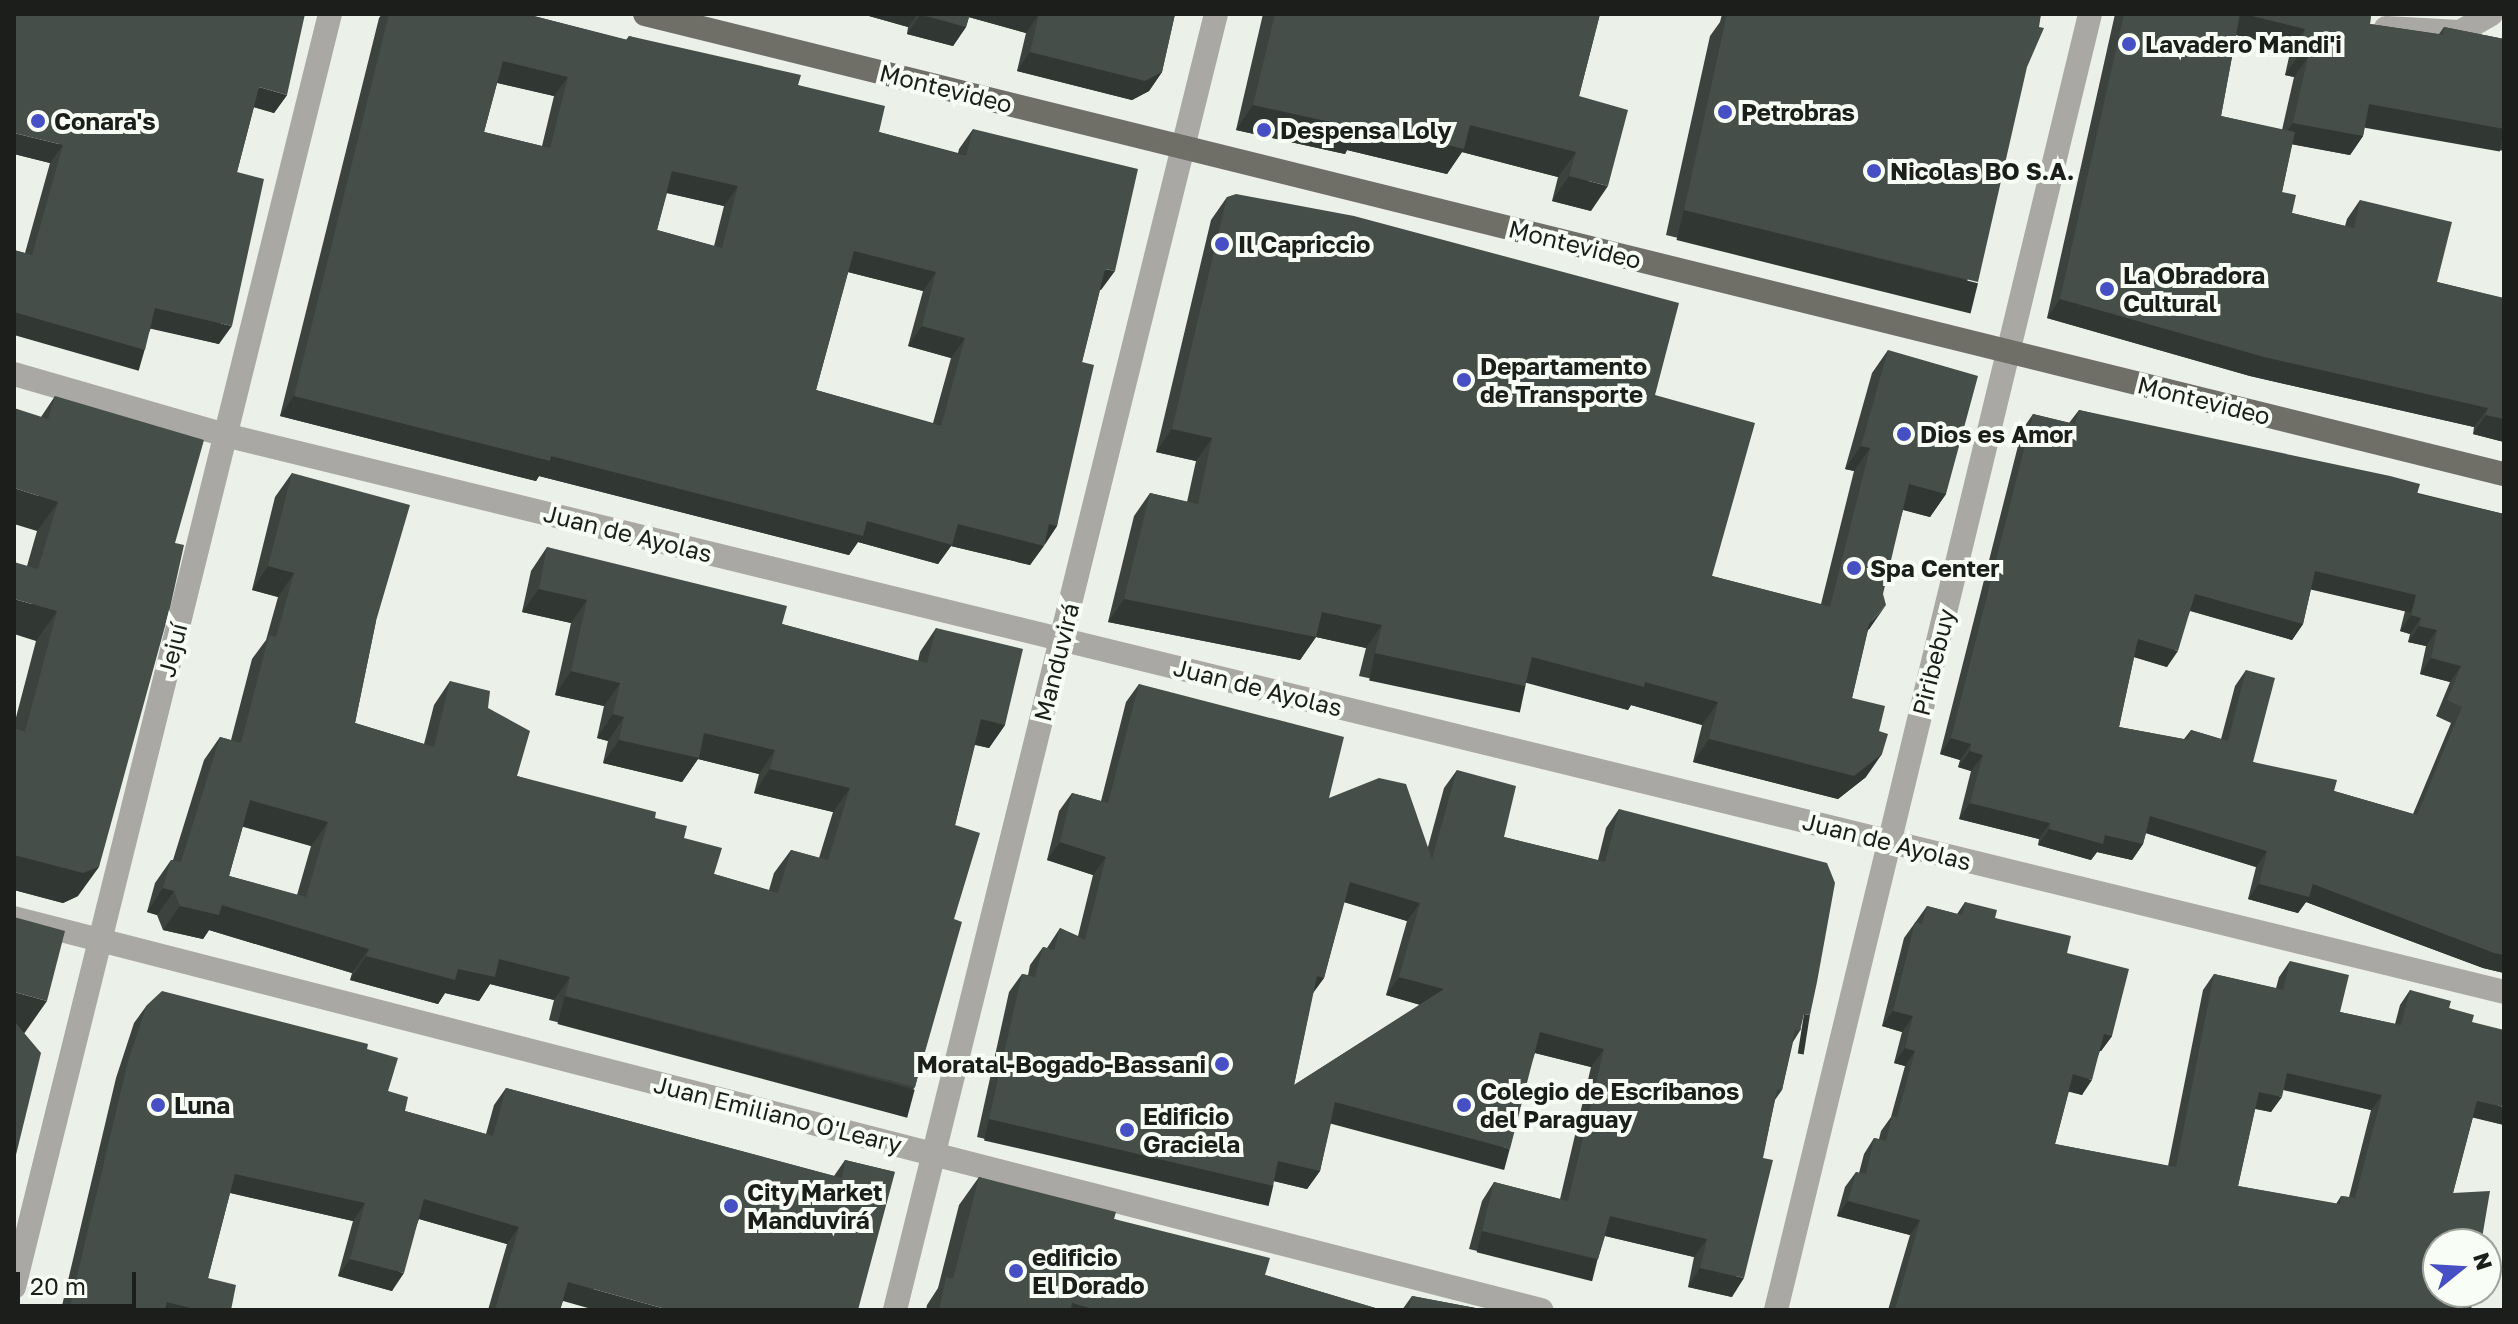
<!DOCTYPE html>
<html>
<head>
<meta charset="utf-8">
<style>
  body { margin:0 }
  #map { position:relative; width:2518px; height:1324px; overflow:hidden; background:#ebf0e8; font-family:"Golos Text",sans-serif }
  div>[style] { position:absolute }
  .street>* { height:24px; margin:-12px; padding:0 12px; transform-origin:12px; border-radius:12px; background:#a9a8a5 }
  .primary>* { height:24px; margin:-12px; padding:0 12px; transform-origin:12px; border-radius:12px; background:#6f6f68 }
  .wall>* { inset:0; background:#3c433f }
  .shaded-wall>* { inset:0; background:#313733; transform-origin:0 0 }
  .building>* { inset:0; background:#464e49 }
  .dots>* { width:22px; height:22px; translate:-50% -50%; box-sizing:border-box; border:4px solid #f8fdf5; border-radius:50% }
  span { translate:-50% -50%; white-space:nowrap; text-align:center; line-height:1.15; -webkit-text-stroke:8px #f8fdf5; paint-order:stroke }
  .poi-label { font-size:24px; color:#1c1e1b; font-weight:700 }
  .left { translate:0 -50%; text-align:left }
  .right { translate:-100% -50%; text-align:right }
  .street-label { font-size:24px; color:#1c1e1b }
  .frame { position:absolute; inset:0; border:16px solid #1c1e1b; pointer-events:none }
  .north { position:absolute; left:2422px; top:1228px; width:80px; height:80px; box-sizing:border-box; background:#f8fdf5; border:2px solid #a0a49e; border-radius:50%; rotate:72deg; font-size:22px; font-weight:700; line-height:32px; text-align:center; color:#1c1e1b }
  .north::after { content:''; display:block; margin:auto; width:28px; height:36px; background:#464fc4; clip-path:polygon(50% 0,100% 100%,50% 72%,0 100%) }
  .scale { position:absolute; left:16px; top:1272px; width:120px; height:36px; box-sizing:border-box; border:4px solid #1c1e1b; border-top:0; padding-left:10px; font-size:24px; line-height:28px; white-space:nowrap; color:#1c1e1b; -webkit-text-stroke:6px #f8fdf5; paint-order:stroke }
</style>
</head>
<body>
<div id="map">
  <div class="street">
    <div style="left:2386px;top:28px;width:74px;rotate:3.1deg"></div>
    <div style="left:2460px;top:32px;width:36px;rotate:-30deg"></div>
    <div style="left:14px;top:374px;width:220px;rotate:16.1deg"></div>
    <div style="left:225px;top:435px;width:2346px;rotate:13.73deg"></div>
    <div style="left:14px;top:918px;width:1577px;rotate:14.4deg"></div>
    <div style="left:14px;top:1287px;width:1312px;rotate:-76.06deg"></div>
    <div style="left:895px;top:1310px;width:1335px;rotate:-76.09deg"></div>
    <div style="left:1776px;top:1310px;width:1333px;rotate:-76.38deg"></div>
  </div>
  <div class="primary">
    <div style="left:645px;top:14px;width:1915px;rotate:13.9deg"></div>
  </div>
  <div class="wall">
    <div style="clip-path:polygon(evenodd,382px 14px,526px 14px,626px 40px,629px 36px,798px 85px,879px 132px,958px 153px,959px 149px,973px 129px,1101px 290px,1100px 290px,1082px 362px,1057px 526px,1030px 565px,951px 546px,938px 564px,858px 542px,849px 555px,539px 476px,536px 481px,280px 416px,379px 18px,382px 14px,497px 83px,554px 96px,542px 146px,484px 132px,497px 83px,382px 14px,667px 193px,724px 206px,714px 246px,657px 230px,667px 193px,382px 14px,848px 272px,923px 291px,908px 346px,951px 358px,933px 423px,816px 390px,848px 272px)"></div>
    <div style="clip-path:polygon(862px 14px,1175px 14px,1162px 72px,1149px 91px,1132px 100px,1017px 71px,1026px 33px,969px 17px,966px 27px,953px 46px,907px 34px,908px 27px)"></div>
    <div style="clip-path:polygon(1263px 14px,1600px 14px,1579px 96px,1591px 211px,1552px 201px,1558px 177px,1462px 152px,1447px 174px,1347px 150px,1345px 154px,1236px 130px)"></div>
    <div style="clip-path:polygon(1722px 14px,2041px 14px,1960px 307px,1666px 235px,1710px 36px,1720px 22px)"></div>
    <div style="clip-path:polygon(evenodd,2115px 14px,2371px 14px,2370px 24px,2439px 34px,2444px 27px,2504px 39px,2504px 151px,2365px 126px,2363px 136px,2350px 155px,2292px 144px,2282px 192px,2292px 213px,2345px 226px,2347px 219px,2360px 200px,2437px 282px,2502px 298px,2504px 290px,2504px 442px,2473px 434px,2474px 427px,2250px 376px,2047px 318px,2115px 14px,2236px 35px,2291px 48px,2285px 75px,2294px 77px,2282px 130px,2221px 116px,2236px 35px)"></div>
    <div style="clip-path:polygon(287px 95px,274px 113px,254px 107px,237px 172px,219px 344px,151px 328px,133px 368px,14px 334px,14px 250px,25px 253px,50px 163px,14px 154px)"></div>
    <div style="clip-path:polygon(1227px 197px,1655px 395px,1712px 576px,1821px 604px,1854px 471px,1845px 469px,1872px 373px,1888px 350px,1946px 494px,1930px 517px,1903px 510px,1870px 628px,1868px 630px,1852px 698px,1866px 777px,1838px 799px,1693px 762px,1702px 725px,1631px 705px,1628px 710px,1526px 682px,1525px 686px,1509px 709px,1359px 676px,1366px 648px,1316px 637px,1300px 660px,1108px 622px,1134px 516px,1150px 493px,1187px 502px,1196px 461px,1156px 452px,1211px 220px)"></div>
    <div style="clip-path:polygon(55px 396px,78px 896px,63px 903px,14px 890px,14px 725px,36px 641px,27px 566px,37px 531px,41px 417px)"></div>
    <div style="clip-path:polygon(evenodd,2079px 410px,2504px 514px,2504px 973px,2483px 968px,2306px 902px,2298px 913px,2248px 899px,2256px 867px,2146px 833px,2143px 844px,2132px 860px,2097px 852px,2091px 860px,2038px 845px,2039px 839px,1959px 819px,1971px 771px,1958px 767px,1960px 760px,1940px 754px,2022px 430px,2033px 414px,2069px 423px,2079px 410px,2311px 589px,2405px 611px,2400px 631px,2410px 634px,2408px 642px,2426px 646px,2420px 674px,2450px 682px,2436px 716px,2451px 723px,2413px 814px,2334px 791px,2253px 762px,2246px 670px,2235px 686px,2221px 739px,2191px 730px,2184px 739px,2119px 727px,2134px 657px,2167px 667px,2190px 611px,2292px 640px,2303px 624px,2311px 589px)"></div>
    <div style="clip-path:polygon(evenodd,292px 473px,376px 621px,355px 723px,424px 744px,434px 705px,450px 681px,488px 708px,517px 776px,655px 818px,684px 838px,714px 874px,769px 890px,774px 873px,791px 850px,819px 858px,833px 812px,754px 793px,759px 774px,698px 759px,682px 782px,603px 763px,608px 741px,597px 738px,604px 706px,555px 695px,571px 623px,522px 612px,531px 571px,547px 547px,782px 624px,918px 661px,920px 652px,936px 628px,1005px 725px,989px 748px,975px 745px,955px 825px,954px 919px,915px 1087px,898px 1110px,549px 1020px,554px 1000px,490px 984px,479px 1001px,445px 993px,438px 1004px,350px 980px,352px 973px,209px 930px,203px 939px,163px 930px,157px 915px,147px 912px,155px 883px,171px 860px,173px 860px,204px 760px,220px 737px,231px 740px,252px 659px,266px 640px,278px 597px,252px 590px,275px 497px,292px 473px,243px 826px,311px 846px,297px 895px,229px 876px,243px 826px)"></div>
    <div style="clip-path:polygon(evenodd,1139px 684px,1329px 798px,1428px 847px,1444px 788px,1457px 770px,1504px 837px,1598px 860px,1606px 828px,1619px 809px,1801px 1029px,1793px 1042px,1782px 1090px,1775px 1100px,1732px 1297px,1688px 1287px,1694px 1257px,1605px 1236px,1598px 1259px,1586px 1277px,1469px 1249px,1482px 1201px,1494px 1182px,1560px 1199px,1591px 1067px,1535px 1053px,1497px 1167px,1331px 1123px,1320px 1171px,1307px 1189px,1274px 1181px,1260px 1204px,977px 1137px,1009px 992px,1022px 974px,1028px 975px,1030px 965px,1043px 947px,1047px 948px,1060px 928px,1078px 936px,1093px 875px,1047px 860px,1059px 811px,1072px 793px,1101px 801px,1126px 702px,1139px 684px,1344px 902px,1407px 921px,1386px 995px,1420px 1005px,1294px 1085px,1313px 992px,1324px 978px,1344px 902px)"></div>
    <div style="clip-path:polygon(evenodd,1965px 902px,1995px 918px,2067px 953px,2112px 1036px,2101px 1051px,2100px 1051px,2082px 1095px,2069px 1091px,2055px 1144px,2168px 1166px,2203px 990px,2214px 974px,2276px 988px,2279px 977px,2290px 961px,2340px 1012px,2395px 1024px,2400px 1005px,2410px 990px,2449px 1008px,2472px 1022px,2504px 1125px,2473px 1117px,2453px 1193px,2471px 1310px,1888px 1310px,1910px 1235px,1837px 1216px,1845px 1187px,1856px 1172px,1859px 1173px,1864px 1154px,1874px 1138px,1879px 1139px,1881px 1131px,1891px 1117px,1905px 1066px,1894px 1063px,1902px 1032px,1882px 1026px,1904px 938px,1927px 906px,1957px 914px,1965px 902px,2283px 1090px,2371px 1110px,2349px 1197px,2341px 1196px,2336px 1204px,2238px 1186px,2255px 1109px,2271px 1112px,2283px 1090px)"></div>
    <div style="clip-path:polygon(147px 1005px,367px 1049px,388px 1091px,405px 1111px,486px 1134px,494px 1105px,506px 1088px,834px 1176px,845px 1160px,895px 1172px,563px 1301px,560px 1310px,488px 1310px,507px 1244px,419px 1219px,392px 1291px,338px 1276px,353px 1221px,230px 1193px,208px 1278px,231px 1310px,61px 1310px,116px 1078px,134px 1023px)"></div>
    <div style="clip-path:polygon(979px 1177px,1114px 1219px,1265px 1275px,1382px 1310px,926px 1310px,927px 1305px,938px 1288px,959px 1205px)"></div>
    <div style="clip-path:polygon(1412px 1296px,1486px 1310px,1402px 1310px)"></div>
  </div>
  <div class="shaded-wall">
    <div style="clip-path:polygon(862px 14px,918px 14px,908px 27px)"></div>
    <div style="clip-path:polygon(962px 14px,1039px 14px,1026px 33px,961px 15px)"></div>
    <div style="clip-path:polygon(2240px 14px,2244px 14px,2305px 29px,2291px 48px,2227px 33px)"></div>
    <div style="clip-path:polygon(920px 15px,966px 27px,953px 46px,907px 34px)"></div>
    <div style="clip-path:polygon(1030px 52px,1162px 72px,1149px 91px,1132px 100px,1017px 71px)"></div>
    <div style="clip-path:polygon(2299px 55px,2308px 57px,2294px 77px,2285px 75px)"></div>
    <div style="clip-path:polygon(503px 61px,568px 77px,554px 96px,490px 81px)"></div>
    <div style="clip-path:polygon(259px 87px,287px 95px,274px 113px,246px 105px)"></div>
    <div style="left:2369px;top:104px;width:137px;height:24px;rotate:10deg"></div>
    <div style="clip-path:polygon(1253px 105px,1363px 125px,1470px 125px,1576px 152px,1558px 177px,1462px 152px,1447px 174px,1347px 150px,1345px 154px,1236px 130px)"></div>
    <div style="clip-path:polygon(2293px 123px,2363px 136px,2350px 155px,2279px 142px)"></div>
    <div style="clip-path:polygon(14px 133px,63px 145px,50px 163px,14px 154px)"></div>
    <div style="clip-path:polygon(672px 171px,738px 186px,724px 206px,658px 191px)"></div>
    <div style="clip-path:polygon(1569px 176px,1608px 186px,1591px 211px,1552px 201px)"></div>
    <div style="left:1684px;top:210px;width:303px;height:31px;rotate:14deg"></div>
    <div style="clip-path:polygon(854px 251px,936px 272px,923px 291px,840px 270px)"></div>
    <div style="clip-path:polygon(1105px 269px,1115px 271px,1101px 290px,1092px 288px)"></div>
    <div style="clip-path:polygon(2060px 299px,2488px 408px,2474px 427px,2250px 376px,2047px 318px)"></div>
    <div style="clip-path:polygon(155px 308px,232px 326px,219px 344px,143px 327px)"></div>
    <div style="left:14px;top:312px;width:136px;height:22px;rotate:16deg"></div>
    <div style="clip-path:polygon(922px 326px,965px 338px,951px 358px,908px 346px)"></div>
    <div style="clip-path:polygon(294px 396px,551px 456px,867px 521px,958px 524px,1044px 546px,1030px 565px,951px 546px,938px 564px,858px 542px,849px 555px,539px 476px,536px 481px,280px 416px)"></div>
    <div style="clip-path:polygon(2486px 415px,2504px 419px,2504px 442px,2473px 434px)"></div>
    <div style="clip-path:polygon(1172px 429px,1212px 438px,1196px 461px,1156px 452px)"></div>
    <div style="clip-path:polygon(1861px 446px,1870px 448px,1854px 471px,1845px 469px)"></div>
    <div style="clip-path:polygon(1909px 484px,1946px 494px,1930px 517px,1893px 507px)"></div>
    <div style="clip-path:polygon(14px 488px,58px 502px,37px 531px,14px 524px)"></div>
    <div style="clip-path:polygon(1049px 524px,1057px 526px,1044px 546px)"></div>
    <div style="clip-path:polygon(268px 566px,294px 573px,278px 597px,252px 590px)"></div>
    <div style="left:2315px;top:571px;width:104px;height:19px;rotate:13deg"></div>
    <div style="clip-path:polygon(539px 589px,587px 600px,571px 623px,522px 612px)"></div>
    <div style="clip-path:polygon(2195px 594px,2303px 624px,2292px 640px,2184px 609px)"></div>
    <div style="clip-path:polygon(14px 599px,57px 611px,36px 641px,14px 634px)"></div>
    <div style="clip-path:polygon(1124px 599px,1322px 612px,1382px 625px,1366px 648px,1316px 637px,1300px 660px,1108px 622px)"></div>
    <div style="clip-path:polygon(1886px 605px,1870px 628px,1853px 647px,1869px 624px)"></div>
    <div style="clip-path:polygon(2411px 615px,2421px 618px,2410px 634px,2400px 631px)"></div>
    <div style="clip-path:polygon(2419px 626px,2437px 630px,2426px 646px,2408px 642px)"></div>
    <div style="clip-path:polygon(2138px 639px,2178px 651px,2167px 667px,2127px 655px)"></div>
    <div style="left:1375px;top:653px;width:154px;height:28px;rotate:12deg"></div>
    <div style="clip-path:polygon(1532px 657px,1645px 682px,1718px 702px,1702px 725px,1631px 705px,1628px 710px,1516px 680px)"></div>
    <div style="clip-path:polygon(2431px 658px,2461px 666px,2450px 682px,2420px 674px)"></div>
    <div style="clip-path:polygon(571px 671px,620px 683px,604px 706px,555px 695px)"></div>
    <div style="clip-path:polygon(613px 714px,624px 717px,608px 741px,597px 738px)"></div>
    <div style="clip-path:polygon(981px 719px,1005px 725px,989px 748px,965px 742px)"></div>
    <div style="clip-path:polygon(704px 733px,775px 750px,759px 774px,698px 759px,682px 782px,603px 763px,619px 740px)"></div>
    <div style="clip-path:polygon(1951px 738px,1971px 744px,1960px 760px,1940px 754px)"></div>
    <div style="clip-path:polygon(1709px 739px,1882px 754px,1866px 777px,1838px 799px,1693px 762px)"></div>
    <div style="clip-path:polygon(1970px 751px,1983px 755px,1971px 771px,1958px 767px)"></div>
    <div style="clip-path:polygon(770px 769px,850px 788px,833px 812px,754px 793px)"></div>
    <div style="clip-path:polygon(250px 800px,328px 822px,311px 846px,233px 824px)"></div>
    <div style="clip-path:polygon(1970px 803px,2050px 823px,2039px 839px,1959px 819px)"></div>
    <div style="clip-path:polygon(2150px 816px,2267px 851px,2256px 867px,2139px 831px)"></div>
    <div style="clip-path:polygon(2049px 829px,2105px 835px,2143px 844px,2132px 860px,2097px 852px,2091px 860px,2038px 845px)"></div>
    <div style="clip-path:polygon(1060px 842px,1106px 857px,1093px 875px,1047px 860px)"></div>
    <div style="clip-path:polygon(14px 855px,99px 867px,78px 896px,63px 903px,14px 890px)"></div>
    <div style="clip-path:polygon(1350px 882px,1420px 903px,1407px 921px,1337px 900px)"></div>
    <div style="clip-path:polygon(2259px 884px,2313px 884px,2504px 955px,2504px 973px,2483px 968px,2306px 902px,2298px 913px,2248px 899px)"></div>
    <div style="clip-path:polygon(163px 888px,174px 891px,157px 915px,147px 912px)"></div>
    <div style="clip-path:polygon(222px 905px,369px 949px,352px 973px,209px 930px,203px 939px,163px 930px,180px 906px)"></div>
    <div style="clip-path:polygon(366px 956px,458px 969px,499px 959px,570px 977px,554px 1000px,490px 984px,479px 1001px,445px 993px,438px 1004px,350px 980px)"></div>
    <div style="clip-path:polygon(1317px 976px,1324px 978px,1311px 996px)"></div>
    <div style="clip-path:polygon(1399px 977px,1444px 989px,1432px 1008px,1386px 995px)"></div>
    <div style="clip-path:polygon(14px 992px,47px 1001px,14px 1048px)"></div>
    <div style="left:565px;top:996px;width:362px;height:29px;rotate:15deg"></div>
    <div style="clip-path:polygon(1893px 1011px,1913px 1016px,1902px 1032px,1882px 1026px)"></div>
    <div style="left:1804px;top:1014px;width:6px;height:40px;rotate:9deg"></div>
    <div style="clip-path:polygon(1540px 1032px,1604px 1049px,1591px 1067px,1527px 1051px)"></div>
    <div style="clip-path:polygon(2104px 1034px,2112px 1036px,2101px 1051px,2094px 1050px)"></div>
    <div style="clip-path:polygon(1905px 1048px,1915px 1051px,1905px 1066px,1894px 1063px)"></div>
    <div style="clip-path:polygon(2287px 1073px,2382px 1095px,2371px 1110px,2277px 1088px)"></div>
    <div style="clip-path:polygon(2073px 1074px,2092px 1080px,2082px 1095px,2062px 1090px)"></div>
    <div style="clip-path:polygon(2259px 1092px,2282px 1097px,2271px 1112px,2248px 1107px)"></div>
    <div style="clip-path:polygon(2477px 1101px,2504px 1107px,2504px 1125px,2466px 1116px)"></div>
    <div style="left:1335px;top:1102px;width:181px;height:22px;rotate:15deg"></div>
    <div style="left:989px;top:1119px;width:292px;height:22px;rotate:13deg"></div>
    <div style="clip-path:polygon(1278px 1161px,1320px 1171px,1307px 1189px,1265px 1179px)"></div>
    <div style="clip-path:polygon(235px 1174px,365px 1203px,353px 1221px,222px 1191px)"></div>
    <div style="clip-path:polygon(424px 1199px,519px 1227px,507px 1244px,412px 1217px)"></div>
    <div style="clip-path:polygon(1848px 1201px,1920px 1220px,1910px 1235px,1837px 1216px)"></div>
    <div style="clip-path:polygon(1610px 1216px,1707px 1239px,1694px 1257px,1597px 1234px)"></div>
    <div style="left:1482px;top:1231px;width:119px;height:22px;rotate:14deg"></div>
    <div style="clip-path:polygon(350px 1259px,404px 1273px,392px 1291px,338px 1276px)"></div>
    <div style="clip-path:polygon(1700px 1268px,1744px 1278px,1732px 1297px,1688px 1287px)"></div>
    <div style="clip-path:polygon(568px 1282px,669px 1310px,595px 1310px,556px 1299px)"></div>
    <div style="clip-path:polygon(167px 1302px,199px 1310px,162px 1310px)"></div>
    <div style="clip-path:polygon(1072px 1303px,1097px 1310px,1068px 1310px)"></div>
  </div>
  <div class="building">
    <div style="clip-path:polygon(14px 14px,305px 14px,287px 95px,259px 87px,237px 172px,264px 179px,232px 326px,155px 308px,145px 350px,14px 312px,14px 250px,32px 255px,63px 145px,14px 133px)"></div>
    <div style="clip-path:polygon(evenodd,389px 14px,526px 14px,628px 40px,629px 36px,801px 75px,798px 85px,885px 106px,879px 132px,966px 156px,973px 129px,1138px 169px,1115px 271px,1105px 269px,1082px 362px,1094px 365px,1057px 526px,1049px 524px,1044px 546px,958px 524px,952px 545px,867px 521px,863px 536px,551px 456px,550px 461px,294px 396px,389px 14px,503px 61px,568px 77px,550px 148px,484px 132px,503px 61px,389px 14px,672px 171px,738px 186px,722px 248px,657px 230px,672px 171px,389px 14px,854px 251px,936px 272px,922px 326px,965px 338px,941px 426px,816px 390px,854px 251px)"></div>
    <div style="clip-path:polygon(920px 14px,970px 14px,966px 27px)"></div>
    <div style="clip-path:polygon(1038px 14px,1175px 14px,1162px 72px,1145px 81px,1030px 52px,1039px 14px)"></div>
    <div style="clip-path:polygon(1275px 14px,1600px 14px,1579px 96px,1628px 110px,1608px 186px,1569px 176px,1576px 152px,1470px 125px,1464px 149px,1363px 125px,1362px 129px,1253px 105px)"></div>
    <div style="clip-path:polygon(1727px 14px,2041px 14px,2039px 27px,2044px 28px,2027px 67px,1978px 282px,1684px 210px)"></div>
    <div style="clip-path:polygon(2124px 14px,2240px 14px,2221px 116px,2295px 132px,2282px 192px,2296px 195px,2292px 213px,2354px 228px,2360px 200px,2452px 222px,2437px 282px,2504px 298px,2504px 419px,2486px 415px,2488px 408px,2264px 357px,2060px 299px)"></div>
    <div style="clip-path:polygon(2244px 14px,2371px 14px,2370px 24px,2443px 35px,2444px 27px,2504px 39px,2504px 129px,2369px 104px,2363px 136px,2293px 123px,2308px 57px,2299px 55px,2305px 29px)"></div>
    <div style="clip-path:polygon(1236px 194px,1354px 216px,1679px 303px,1655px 395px,1755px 423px,1712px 576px,1830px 607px,1870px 448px,1861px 446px,1888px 350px,1978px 376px,1946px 494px,1909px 484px,1883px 594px,1886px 605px,1869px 624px,1852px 698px,1885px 706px,1879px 731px,1888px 734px,1882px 754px,1854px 776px,1709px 739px,1718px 702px,1645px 682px,1644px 687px,1532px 657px,1525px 686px,1375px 653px,1382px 625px,1322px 612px,1316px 637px,1124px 599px,1150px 493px,1198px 504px,1212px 438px,1172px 429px,1227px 197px)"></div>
    <div style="clip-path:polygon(55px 396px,204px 440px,175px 543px,184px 545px,170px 608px,107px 838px,99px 867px,83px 873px,14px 855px,14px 728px,25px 732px,57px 611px,14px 599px,14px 562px,38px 569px,58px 502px,14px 488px,14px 408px,48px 419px)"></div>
    <div style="clip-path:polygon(evenodd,2079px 410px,2390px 476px,2420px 484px,2417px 494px,2504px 514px,2504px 955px,2494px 953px,2313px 884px,2309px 897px,2259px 884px,2267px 851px,2150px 816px,2143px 844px,2105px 835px,2103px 844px,2049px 829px,2050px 823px,1970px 803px,1983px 755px,1970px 751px,1971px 744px,1951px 738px,2033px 414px,2075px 424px,2079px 410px,2315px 571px,2416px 595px,2411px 615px,2421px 618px,2419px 626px,2437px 630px,2431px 658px,2461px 666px,2447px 700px,2462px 707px,2417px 815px,2334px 791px,2337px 780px,2253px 762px,2275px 678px,2246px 670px,2228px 741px,2191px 730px,2188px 740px,2119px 727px,2138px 639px,2178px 651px,2195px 594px,2303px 624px,2315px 571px)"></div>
    <div style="clip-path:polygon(evenodd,292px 473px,410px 505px,376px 621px,355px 723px,434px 747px,450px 681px,490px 691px,488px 708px,530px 731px,517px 776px,656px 812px,655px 818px,687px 826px,684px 838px,722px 848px,714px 874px,778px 893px,791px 850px,828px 860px,850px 788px,770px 769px,775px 750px,704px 733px,699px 758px,619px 740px,624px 717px,613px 714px,620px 683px,571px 671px,587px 600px,539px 589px,547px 547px,787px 606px,782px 624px,927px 663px,936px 628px,1023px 649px,1005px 725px,981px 719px,963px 791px,955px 825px,980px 833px,954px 919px,962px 922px,915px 1087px,565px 996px,570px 977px,499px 959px,495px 977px,458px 969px,455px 980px,366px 956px,369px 949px,222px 905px,219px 915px,180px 906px,174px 891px,163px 888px,171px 860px,181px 862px,220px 737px,241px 743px,269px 635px,276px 637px,294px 573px,268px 566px,292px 473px,250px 800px,328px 822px,306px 897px,229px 876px,250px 800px)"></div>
    <div style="clip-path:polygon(evenodd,1139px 684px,1344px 737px,1329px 798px,1379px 778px,1406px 784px,1432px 859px,1457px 770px,1516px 786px,1504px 837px,1605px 862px,1619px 809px,1827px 863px,1835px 883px,1817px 982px,1810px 1015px,1804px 1014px,1800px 1031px,1795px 1030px,1782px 1090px,1777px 1089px,1763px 1158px,1773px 1160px,1744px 1278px,1700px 1268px,1707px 1239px,1610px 1216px,1598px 1259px,1482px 1231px,1494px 1182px,1568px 1201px,1604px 1049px,1540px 1032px,1510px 1149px,1335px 1102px,1320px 1171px,1278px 1161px,1273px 1186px,989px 1119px,1022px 974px,1035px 977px,1043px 947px,1054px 950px,1060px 928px,1085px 940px,1106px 857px,1060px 842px,1072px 793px,1108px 803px,1139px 684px,1350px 882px,1420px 903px,1399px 977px,1444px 989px,1294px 1085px,1317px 976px,1324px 978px,1350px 882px)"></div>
    <div style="clip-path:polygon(evenodd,1965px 902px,1997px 910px,1995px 918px,2071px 936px,2067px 953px,2129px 969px,2112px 1036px,2104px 1034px,2092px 1080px,2073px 1074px,2055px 1144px,2176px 1167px,2214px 974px,2283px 990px,2290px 961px,2349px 975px,2340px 1012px,2401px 1025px,2410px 990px,2451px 1001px,2449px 1008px,2474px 1015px,2472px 1022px,2504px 1030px,2504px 1107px,2477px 1101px,2453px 1193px,2490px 1191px,2481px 1244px,2438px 1244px,2438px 1292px,2474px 1292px,2471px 1310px,1895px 1310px,1920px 1220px,1848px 1201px,1856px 1172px,1866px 1174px,1874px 1138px,1886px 1141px,1892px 1116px,1897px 1117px,1915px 1051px,1905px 1048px,1913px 1016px,1893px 1011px,1915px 922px,1922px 924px,1927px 906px,1962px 915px,1965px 902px,2287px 1073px,2382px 1095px,2355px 1198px,2341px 1196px,2340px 1204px,2238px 1186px,2259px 1092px,2282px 1097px,2287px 1073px)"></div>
    <div style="clip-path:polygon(14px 917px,65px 931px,47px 1001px,14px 992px)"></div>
    <div style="clip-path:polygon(162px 991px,368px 1044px,367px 1049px,398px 1058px,388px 1091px,408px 1097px,405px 1111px,493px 1136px,506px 1088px,842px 1178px,845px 1160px,895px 1172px,858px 1310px,669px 1310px,568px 1282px,560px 1310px,495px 1310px,519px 1227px,424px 1199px,404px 1273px,350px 1259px,365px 1203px,235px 1174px,208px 1278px,236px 1285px,231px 1310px,199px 1310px,167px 1302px,165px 1310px,69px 1310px,128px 1061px,147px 1005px)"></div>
    <div style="clip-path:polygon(14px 1021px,41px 1053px,14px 1163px)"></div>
    <div style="clip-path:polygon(979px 1177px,1116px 1212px,1114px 1219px,1270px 1258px,1265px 1275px,1382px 1310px,1097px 1310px,1072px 1303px,1071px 1310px,939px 1310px,946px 1277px,953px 1279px)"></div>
    <div style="clip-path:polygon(1412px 1296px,1486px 1310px,1408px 1310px)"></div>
  </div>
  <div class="dots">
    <div style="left:2129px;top:44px;background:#464fc4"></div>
    <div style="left:1725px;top:112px;background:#464fc4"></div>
    <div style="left:38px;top:121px;background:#464fc4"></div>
    <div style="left:1264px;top:130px;background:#464fc4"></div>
    <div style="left:1874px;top:171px;background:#464fc4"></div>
    <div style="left:1222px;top:244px;background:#464fc4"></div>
    <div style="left:2107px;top:289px;background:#464fc4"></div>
    <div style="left:1464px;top:380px;background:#464fc4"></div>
    <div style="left:1904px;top:434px;background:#464fc4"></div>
    <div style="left:1854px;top:568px;background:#464fc4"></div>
    <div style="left:1222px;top:1064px;background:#464fc4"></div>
    <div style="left:158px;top:1105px;background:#464fc4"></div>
    <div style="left:1464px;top:1105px;background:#464fc4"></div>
    <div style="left:1127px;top:1130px;background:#464fc4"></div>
    <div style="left:731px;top:1206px;background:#464fc4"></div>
    <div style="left:1016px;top:1271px;background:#464fc4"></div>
  </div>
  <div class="poi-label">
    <span class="left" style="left:2145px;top:44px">Lavadero Mandi'i</span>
    <span class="left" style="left:1741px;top:112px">Petrobras</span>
    <span class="left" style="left:54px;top:121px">Conara's</span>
    <span class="left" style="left:1280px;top:130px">Despensa Loly</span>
    <span class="left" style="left:1890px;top:171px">Nicolas BO S.A.</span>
    <span class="left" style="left:1238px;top:244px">Il Capriccio</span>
    <span class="left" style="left:2123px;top:289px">La Obradora<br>Cultural</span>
    <span class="left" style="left:1480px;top:380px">Departamento<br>de Transporte</span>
    <span class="left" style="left:1920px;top:434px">Dios es Amor</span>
    <span class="left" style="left:1870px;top:568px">Spa Center</span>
    <span class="right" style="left:1206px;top:1064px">Moratal-Bogado-Bassani</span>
    <span class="left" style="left:1480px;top:1105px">Colegio de Escribanos<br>del Paraguay</span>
    <span class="left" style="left:174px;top:1105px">Luna</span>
    <span class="left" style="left:1143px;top:1130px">Edificio<br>Graciela</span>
    <span class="left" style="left:747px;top:1206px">City Market<br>Manduvirá</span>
    <span class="left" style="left:1032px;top:1271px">edificio<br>El Dorado</span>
  </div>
  <div class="street-label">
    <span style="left:946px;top:88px;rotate:14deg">Montevideo</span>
    <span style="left:1575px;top:244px;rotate:14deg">Montevideo</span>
    <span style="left:2204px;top:400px;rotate:14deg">Montevideo</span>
    <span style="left:628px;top:533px;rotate:14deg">Juan de Ayolas</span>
    <span style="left:172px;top:650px;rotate:-76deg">Jejuí</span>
    <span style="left:1056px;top:662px;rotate:-76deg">Manduvirá</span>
    <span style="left:1933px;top:662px;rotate:-76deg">Piribebuy</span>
    <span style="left:1258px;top:687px;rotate:14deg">Juan de Ayolas</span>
    <span style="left:1887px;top:841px;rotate:14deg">Juan de Ayolas</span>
    <span style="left:778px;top:1114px;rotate:14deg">Juan Emiliano O'Leary</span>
  </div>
  <div class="frame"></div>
  <div class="north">N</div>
  <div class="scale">20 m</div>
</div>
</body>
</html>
